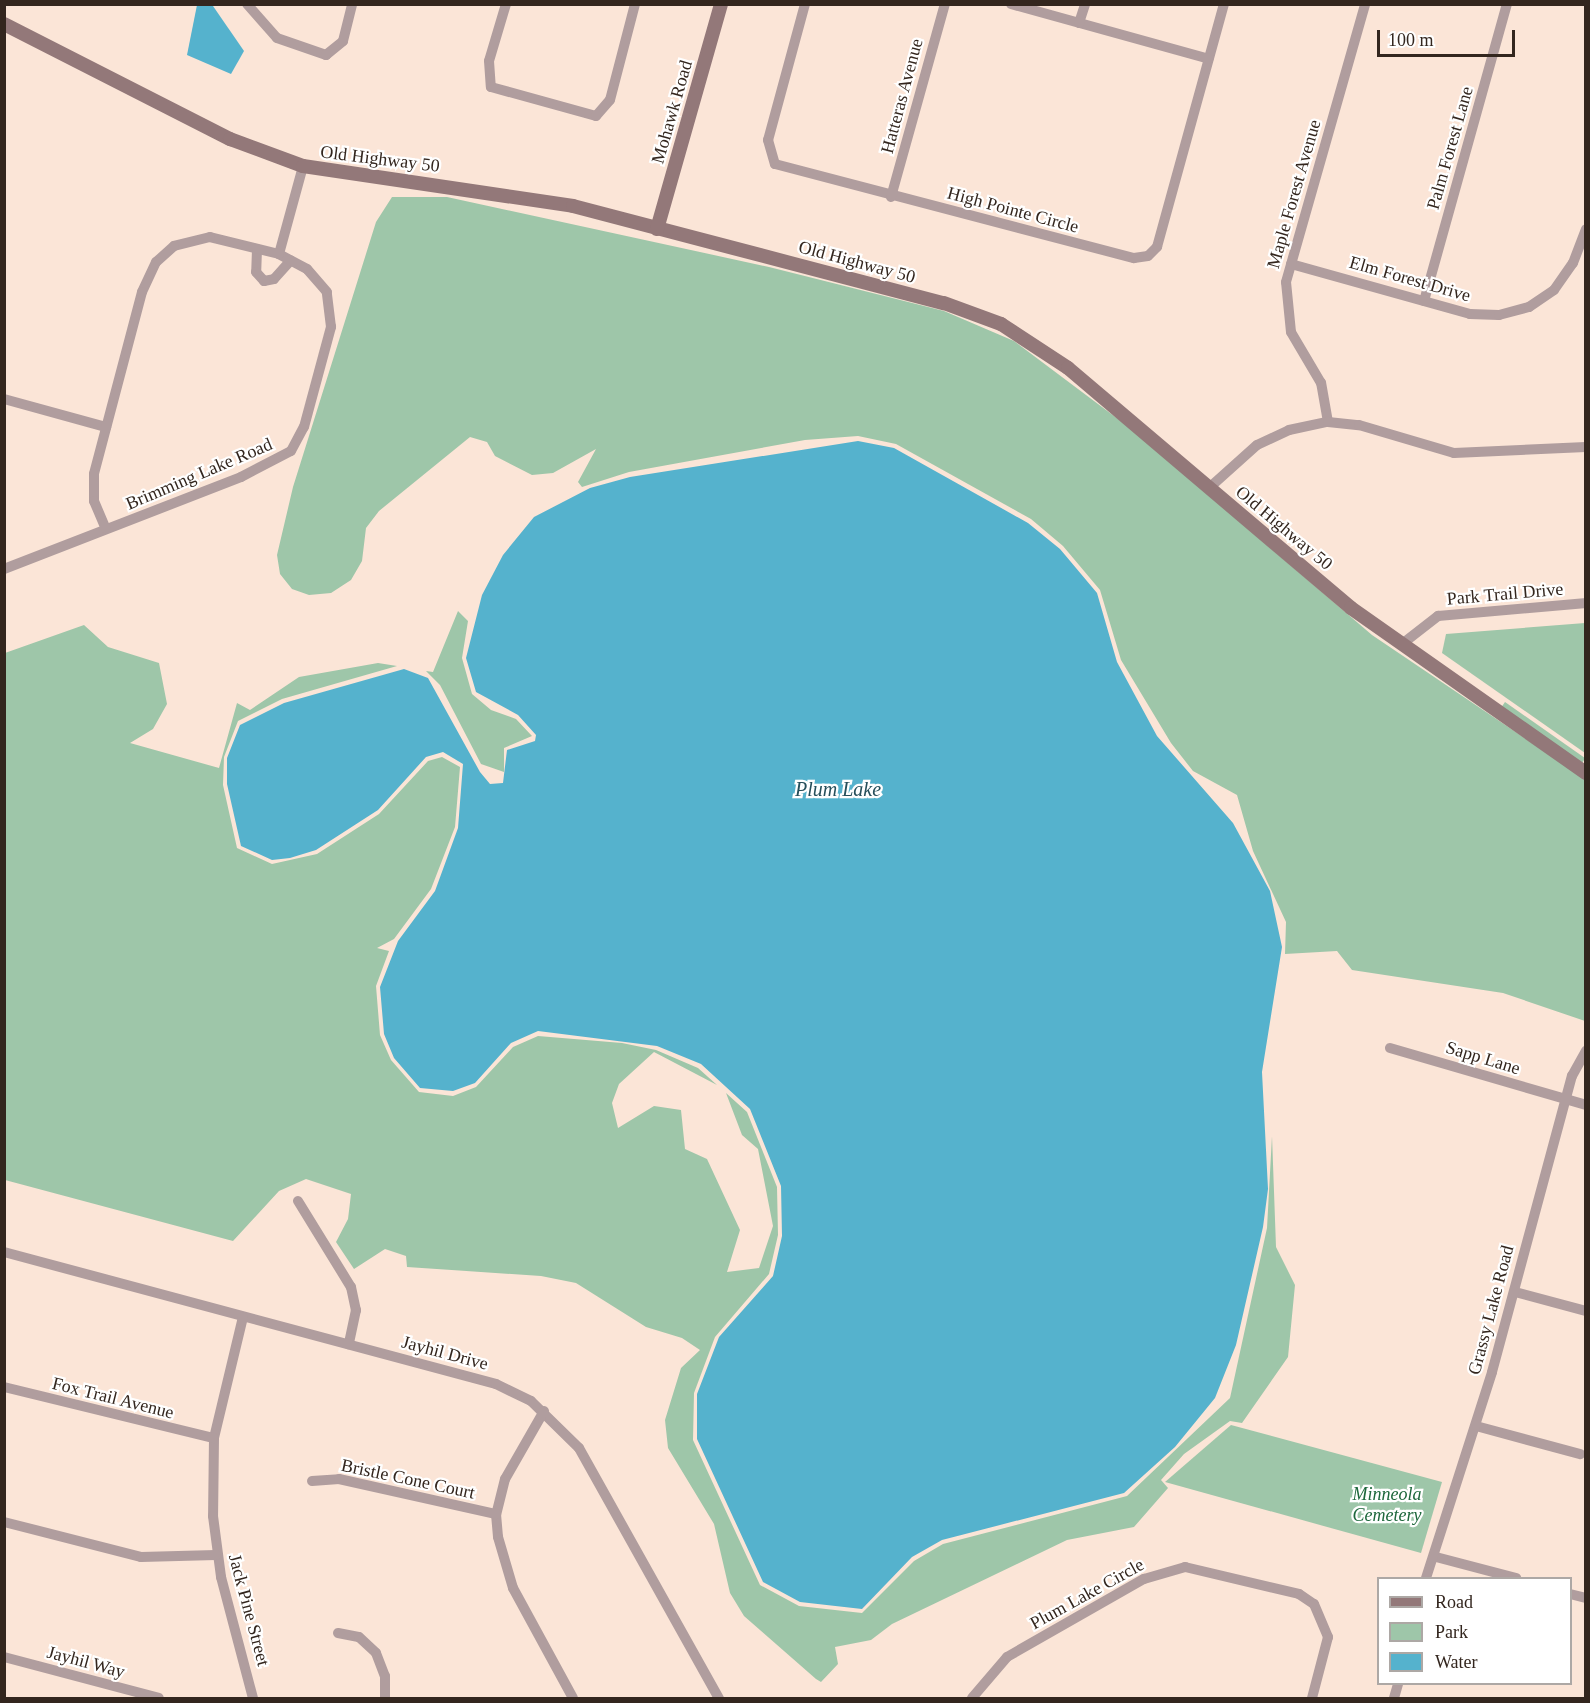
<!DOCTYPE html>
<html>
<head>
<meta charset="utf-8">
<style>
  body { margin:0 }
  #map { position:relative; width:1590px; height:1703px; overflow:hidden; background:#fbe5d7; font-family:Georgia,serif }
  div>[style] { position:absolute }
  .green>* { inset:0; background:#9ec6a9; transform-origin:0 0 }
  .water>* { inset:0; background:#55b2cd }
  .street>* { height:10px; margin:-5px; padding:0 5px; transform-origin:5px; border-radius:5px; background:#b09d9e }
  .secondary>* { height:14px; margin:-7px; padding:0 7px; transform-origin:7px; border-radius:7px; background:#937879 }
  span { translate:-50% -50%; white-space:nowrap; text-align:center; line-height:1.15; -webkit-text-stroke:4.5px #fff; paint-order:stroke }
  .street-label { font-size:18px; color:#33261e }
  .park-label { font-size:18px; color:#1e683c; font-style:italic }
  .water-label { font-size:20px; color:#264f5b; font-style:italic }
  .frame { position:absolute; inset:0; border:6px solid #33261e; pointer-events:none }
  .legend { position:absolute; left:1377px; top:1577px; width:195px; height:108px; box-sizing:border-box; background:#fff; border:2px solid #ada8a5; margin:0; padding:8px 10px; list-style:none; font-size:18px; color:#33261e }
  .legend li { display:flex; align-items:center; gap:12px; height:30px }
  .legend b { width:30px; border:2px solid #ada8a5 }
  .scale { position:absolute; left:1377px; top:30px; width:138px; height:27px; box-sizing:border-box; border:3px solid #33261e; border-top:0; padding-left:8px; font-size:18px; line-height:21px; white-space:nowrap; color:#33261e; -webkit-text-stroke:4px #fff; paint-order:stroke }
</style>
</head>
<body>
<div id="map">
  <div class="green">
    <div style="clip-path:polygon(392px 197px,447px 197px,769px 267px,944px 311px,1014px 341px,1130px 428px,1372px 635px,1585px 779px,1585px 1021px,1503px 993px,1352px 970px,1337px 951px,1285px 954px,1286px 922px,1253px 851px,1237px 795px,1193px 771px,1171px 743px,1121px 660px,1100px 590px,1063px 546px,1031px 519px,896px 444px,858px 436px,805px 440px,629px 472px,582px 487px,578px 482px,596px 449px,553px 473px,532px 475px,495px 456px,487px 442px,470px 437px,379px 511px,366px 528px,362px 561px,351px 580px,331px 593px,309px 595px,292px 589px,280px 574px,277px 555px,293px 487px,376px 222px)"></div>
    <div style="clip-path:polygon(458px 611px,468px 621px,462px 658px,472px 694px,491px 710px,516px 719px,532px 736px,504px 748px,504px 772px,481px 764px,440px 685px,426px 671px,433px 672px)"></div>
    <div style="clip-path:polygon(1585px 623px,1585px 753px,1442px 653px,1446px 634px)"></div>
    <div style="clip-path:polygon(84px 625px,108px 647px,159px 663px,167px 704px,153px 729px,130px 743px,219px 768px,237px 703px,250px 710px,299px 677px,378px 663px,397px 666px,282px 699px,238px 721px,224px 757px,223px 785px,237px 848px,272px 864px,317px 854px,379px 814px,428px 761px,442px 757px,460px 767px,455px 827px,431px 889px,394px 939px,377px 948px,389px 951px,376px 986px,380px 1035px,391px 1060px,419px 1092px,453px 1096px,476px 1087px,513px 1047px,538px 1036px,622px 1043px,656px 1050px,698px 1068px,717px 1085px,654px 1052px,619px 1084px,612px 1103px,618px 1128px,654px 1106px,681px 1110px,685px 1149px,707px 1159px,740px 1230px,727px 1272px,759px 1268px,773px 1226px,758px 1149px,742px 1135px,726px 1093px,747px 1112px,777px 1187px,778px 1235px,769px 1274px,715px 1337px,694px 1393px,693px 1440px,760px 1585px,799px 1606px,862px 1613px,914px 1561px,943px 1544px,1127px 1496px,1230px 1398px,1267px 1228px,1272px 1136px,1276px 1247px,1295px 1285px,1288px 1357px,1242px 1423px,1230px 1421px,1184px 1454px,1161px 1480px,1168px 1488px,1134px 1527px,1067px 1540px,892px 1624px,871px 1640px,835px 1647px,838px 1664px,821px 1682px,816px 1679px,744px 1616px,730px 1593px,714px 1524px,668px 1448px,665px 1420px,681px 1368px,700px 1350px,682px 1338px,646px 1327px,576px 1283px,541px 1276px,407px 1267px,406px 1256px,385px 1249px,354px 1269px,336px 1242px,348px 1219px,351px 1194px,306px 1179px,279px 1191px,233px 1241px,5px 1180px,5px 653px)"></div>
    <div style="left:1505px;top:702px;width:98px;height:6px;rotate:35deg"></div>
    <div style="clip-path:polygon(1231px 1425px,1442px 1482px,1421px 1553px,1165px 1482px)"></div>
  </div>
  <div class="water">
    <div style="clip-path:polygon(197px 5px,213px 6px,244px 51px,231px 74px,187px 55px)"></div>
    <div style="clip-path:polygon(858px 441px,894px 448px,1028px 523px,1060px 549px,1097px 593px,1117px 662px,1157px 736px,1233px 823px,1270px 891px,1282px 947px,1262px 1072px,1268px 1189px,1263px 1227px,1236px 1345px,1215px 1398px,1175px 1447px,1124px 1493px,942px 1540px,912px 1557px,862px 1609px,800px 1602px,763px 1582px,697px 1439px,697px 1394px,719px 1337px,773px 1276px,782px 1236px,781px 1186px,750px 1109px,701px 1064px,657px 1046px,538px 1031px,511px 1043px,475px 1083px,453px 1091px,420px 1088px,394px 1058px,384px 1034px,380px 987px,398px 941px,435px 891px,458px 828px,463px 764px,443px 752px,426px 757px,378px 810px,316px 850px,290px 858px,272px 860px,241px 846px,227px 784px,227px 758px,240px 725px,284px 703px,404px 669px,428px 678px,480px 772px,490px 784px,503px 783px,507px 750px,535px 741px,536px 735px,518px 715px,476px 692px,466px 658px,482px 595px,503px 555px,534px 517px,590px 488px,630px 477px)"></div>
  </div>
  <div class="street">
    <div style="left:247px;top:4px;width:45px;rotate:48.6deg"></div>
    <div style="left:277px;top:38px;width:52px;rotate:19.1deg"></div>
    <div style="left:326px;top:55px;width:22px;rotate:-39deg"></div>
    <div style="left:343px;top:41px;width:38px;rotate:-76deg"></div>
    <div style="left:506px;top:4px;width:59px;rotate:106.6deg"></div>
    <div style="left:489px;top:61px;width:26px;rotate:86deg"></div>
    <div style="left:491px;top:87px;width:109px;rotate:15.4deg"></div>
    <div style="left:596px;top:116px;width:21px;rotate:-49deg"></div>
    <div style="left:610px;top:100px;width:99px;rotate:-75.4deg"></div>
    <div style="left:805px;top:4px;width:141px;rotate:105.2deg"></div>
    <div style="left:768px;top:140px;width:25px;rotate:74deg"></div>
    <div style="left:775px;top:164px;width:371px;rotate:14.7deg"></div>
    <div style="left:1134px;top:258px;width:14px;rotate:-8deg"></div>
    <div style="left:1148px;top:256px;width:13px;rotate:-45deg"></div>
    <div style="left:1157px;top:247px;width:252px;rotate:-74.6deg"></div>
    <div style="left:1011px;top:4px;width:205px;rotate:15.5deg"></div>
    <div style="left:1079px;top:23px;width:20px;rotate:-72deg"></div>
    <div style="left:891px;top:197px;width:200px;rotate:-74.4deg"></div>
    <div style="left:257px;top:249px;width:23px;rotate:92deg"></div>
    <div style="left:256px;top:272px;width:12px;rotate:48deg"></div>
    <div style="left:264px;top:281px;width:10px;rotate:-11deg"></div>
    <div style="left:274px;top:279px;width:25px;rotate:-48deg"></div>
    <div style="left:279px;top:254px;width:91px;rotate:-74.7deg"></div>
    <div style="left:1291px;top:264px;width:186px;rotate:15.6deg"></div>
    <div style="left:1470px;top:314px;width:29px;rotate:2deg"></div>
    <div style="left:1499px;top:315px;width:31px;rotate:-15deg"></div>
    <div style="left:1529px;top:307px;width:30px;rotate:-34deg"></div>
    <div style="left:1554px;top:290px;width:33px;rotate:-55deg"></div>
    <div style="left:1573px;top:263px;width:36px;rotate:-69deg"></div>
    <div style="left:1424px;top:301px;width:308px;rotate:-74.4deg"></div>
    <div style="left:4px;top:399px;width:106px;rotate:15.4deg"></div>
    <div style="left:1328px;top:422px;width:40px;rotate:-100deg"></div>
    <div style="left:1321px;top:383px;width:59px;rotate:-120.5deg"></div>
    <div style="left:1291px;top:332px;width:50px;rotate:-95.7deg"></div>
    <div style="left:1286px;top:282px;width:289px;rotate:-74.1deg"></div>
    <div style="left:1209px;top:488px;width:64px;rotate:-41.9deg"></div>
    <div style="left:1257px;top:445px;width:35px;rotate:-25deg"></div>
    <div style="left:1289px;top:430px;width:40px;rotate:-12deg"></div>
    <div style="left:1328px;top:422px;width:31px;rotate:6deg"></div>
    <div style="left:1359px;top:425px;width:99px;rotate:16.4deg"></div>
    <div style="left:1454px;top:453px;width:132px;rotate:-2.6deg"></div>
    <div style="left:4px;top:569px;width:254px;rotate:-21.2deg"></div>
    <div style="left:241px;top:477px;width:56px;rotate:-27.5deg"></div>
    <div style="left:291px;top:451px;width:27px;rotate:-62deg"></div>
    <div style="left:304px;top:427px;width:104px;rotate:-74.9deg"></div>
    <div style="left:331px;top:327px;width:35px;rotate:-97deg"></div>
    <div style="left:327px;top:292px;width:30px;rotate:-131deg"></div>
    <div style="left:307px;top:269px;width:32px;rotate:-152deg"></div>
    <div style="left:279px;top:254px;width:71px;rotate:-166.2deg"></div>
    <div style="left:210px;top:237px;width:37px;rotate:166deg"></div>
    <div style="left:174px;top:246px;width:24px;rotate:138deg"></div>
    <div style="left:156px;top:262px;width:33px;rotate:115deg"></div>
    <div style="left:142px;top:292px;width:188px;rotate:104.8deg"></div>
    <div style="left:94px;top:474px;width:27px;rotate:90deg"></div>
    <div style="left:94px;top:501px;width:30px;rotate:67deg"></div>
    <div style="left:1402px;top:644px;width:46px;rotate:-37.9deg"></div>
    <div style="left:1438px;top:616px;width:149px;rotate:-5deg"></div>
    <div style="left:1390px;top:1048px;width:204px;rotate:16.2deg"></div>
    <div style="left:298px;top:1201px;width:101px;rotate:58.4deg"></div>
    <div style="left:351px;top:1287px;width:24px;rotate:78deg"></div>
    <div style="left:356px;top:1310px;width:35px;rotate:102deg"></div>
    <div style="left:4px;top:1252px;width:509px;rotate:15.02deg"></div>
    <div style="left:496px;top:1384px;width:39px;rotate:26deg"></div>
    <div style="left:531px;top:1401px;width:67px;rotate:44.4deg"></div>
    <div style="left:579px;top:1448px;width:287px;rotate:60.8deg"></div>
    <div style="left:1515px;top:1292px;width:73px;rotate:15deg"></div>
    <div style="left:243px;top:1317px;width:124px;rotate:103.5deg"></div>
    <div style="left:214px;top:1438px;width:78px;rotate:90.7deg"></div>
    <div style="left:213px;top:1516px;width:62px;rotate:82.5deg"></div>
    <div style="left:221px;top:1577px;width:125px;rotate:75.2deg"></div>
    <div style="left:4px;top:1387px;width:216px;rotate:13.7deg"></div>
    <div style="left:544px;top:1411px;width:78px;rotate:119.8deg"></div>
    <div style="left:505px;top:1479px;width:36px;rotate:104deg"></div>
    <div style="left:496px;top:1514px;width:23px;rotate:85deg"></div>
    <div style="left:498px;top:1537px;width:53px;rotate:73.6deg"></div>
    <div style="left:513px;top:1588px;width:125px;rotate:61.4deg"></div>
    <div style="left:1476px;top:1426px;width:108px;rotate:15.1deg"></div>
    <div style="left:312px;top:1481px;width:27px;rotate:-4deg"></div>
    <div style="left:339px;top:1479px;width:161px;rotate:12.6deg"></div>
    <div style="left:4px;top:1522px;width:141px;rotate:14.3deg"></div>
    <div style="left:141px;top:1557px;width:75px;rotate:-1.5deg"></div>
    <div style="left:1436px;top:1557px;width:83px;rotate:14.7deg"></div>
    <div style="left:1426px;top:1578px;width:216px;rotate:-72.2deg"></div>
    <div style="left:1492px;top:1372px;width:307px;rotate:-74.9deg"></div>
    <div style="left:1572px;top:1076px;width:29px;rotate:-61deg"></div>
    <div style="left:1570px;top:1594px;width:16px;rotate:14deg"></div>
    <div style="left:338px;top:1633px;width:21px;rotate:11deg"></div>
    <div style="left:359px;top:1637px;width:23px;rotate:43deg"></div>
    <div style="left:376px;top:1653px;width:25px;rotate:69deg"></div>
    <div style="left:385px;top:1676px;width:22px;rotate:90deg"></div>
    <div style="left:4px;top:1657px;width:160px;rotate:14.8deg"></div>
    <div style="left:972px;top:1698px;width:54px;rotate:-49.5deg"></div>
    <div style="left:1007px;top:1657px;width:158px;rotate:-29.7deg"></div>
    <div style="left:1144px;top:1579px;width:43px;rotate:-16.3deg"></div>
    <div style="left:1185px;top:1567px;width:117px;rotate:13.3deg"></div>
    <div style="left:1299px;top:1594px;width:18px;rotate:34deg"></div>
    <div style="left:1314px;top:1604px;width:36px;rotate:67deg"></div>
    <div style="left:1328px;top:1637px;width:63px;rotate:104.7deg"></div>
    <div style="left:1394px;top:1698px;width:15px;rotate:-74deg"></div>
  </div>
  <div class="secondary">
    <div style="left:4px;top:24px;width:254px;rotate:27deg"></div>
    <div style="left:230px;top:139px;width:78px;rotate:20.3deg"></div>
    <div style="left:303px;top:166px;width:273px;rotate:8.4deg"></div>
    <div style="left:573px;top:206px;width:383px;rotate:14.7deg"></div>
    <div style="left:944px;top:303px;width:61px;rotate:20.2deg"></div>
    <div style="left:1001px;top:324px;width:80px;rotate:33.3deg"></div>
    <div style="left:1068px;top:368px;width:371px;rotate:40.3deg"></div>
    <div style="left:1351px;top:608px;width:287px;rotate:35.1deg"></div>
    <div style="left:657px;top:229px;width:234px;rotate:-74.1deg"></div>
  </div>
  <div class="street-label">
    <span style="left:902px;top:96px;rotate:-75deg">Hatteras Avenue</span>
    <span style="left:672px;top:112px;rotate:-74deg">Mohawk Road</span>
    <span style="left:1450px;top:148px;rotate:-74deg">Palm Forest Lane</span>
    <span style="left:380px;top:159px;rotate:7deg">Old Highway 50</span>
    <span style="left:1294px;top:194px;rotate:-74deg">Maple Forest Avenue</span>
    <span style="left:1013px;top:210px;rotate:15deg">High Pointe Circle</span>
    <span style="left:857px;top:262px;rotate:15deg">Old Highway 50</span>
    <span style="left:1410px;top:279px;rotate:16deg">Elm Forest Drive</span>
    <span style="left:199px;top:474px;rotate:-23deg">Brimming Lake Road</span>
    <span style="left:1284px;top:528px;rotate:40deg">Old Highway 50</span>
    <span style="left:1505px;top:594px;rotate:-5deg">Park Trail Drive</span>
    <span style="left:1483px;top:1058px;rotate:17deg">Sapp Lane</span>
    <span style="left:1491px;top:1310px;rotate:-75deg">Grassy Lake Road</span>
    <span style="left:445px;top:1353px;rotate:15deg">Jayhil Drive</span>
    <span style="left:113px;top:1398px;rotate:14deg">Fox Trail Avenue</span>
    <span style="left:408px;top:1479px;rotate:12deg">Bristle Cone Court</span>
    <span style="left:1087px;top:1594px;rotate:-29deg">Plum Lake Circle</span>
    <span style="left:249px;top:1610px;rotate:75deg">Jack Pine Street</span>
    <span style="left:86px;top:1662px;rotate:15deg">Jayhil Way</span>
  </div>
  <div class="park-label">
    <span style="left:1387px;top:1505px">Minneola<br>Cemetery</span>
  </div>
  <div class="water-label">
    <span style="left:838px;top:789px">Plum Lake</span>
  </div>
  <div class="frame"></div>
  <ul class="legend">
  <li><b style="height:8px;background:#937879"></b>Road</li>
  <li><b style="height:16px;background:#9ec6a9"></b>Park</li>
  <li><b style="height:16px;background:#55b2cd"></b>Water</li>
  </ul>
  <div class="scale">100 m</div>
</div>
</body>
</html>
